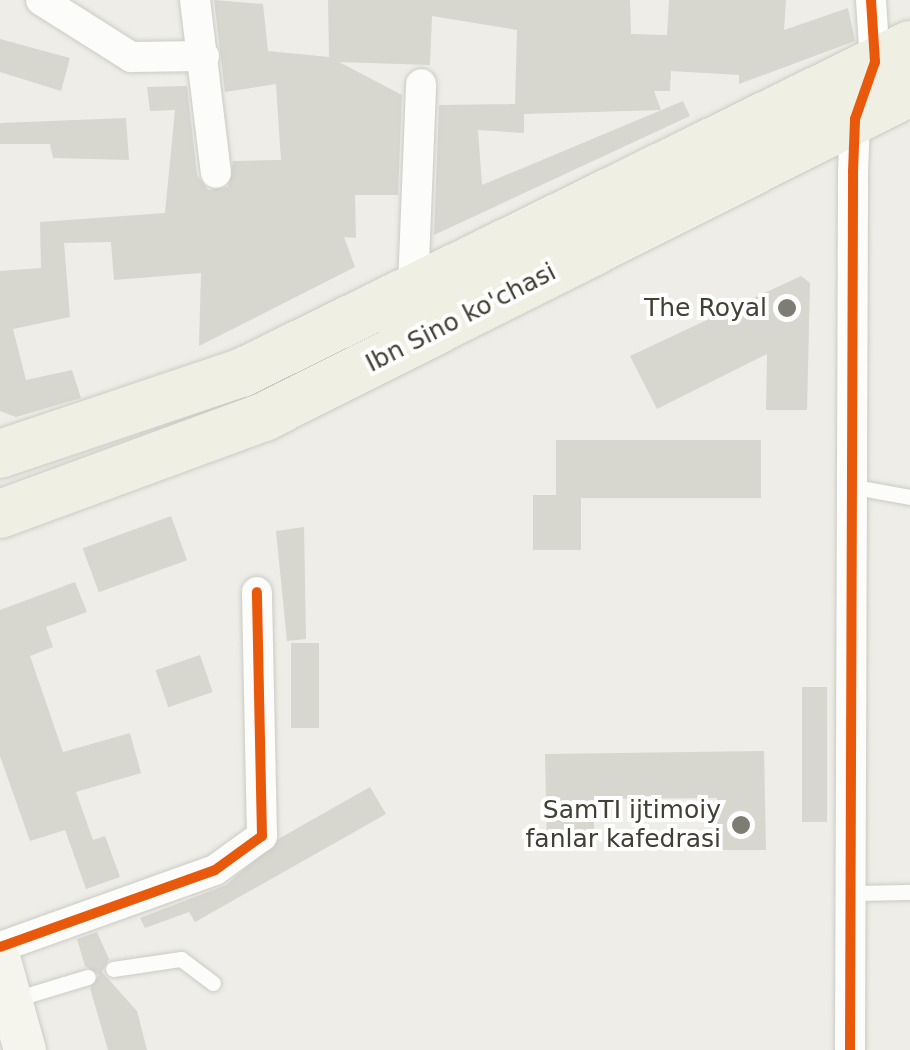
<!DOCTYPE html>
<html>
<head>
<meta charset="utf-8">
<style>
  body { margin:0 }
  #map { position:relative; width:910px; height:1050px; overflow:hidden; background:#eeede7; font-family:"DejaVu Sans",sans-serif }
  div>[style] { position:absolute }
  .building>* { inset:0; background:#d7d6cf; transform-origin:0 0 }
  .roads { filter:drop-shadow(0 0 2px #cbcbc5) drop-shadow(0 0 2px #cbcbc5) }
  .lane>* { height:15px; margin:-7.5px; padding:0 7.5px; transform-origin:7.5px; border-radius:7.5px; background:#fcfcfb }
  .street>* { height:30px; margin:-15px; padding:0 15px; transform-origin:15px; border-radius:15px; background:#fcfcfb }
  .secondary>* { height:42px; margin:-21px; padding:0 21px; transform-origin:21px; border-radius:21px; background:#f5f5ed }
  .primary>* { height:48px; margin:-24px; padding:0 24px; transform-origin:24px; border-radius:24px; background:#efefe3 }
  .cycleway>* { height:10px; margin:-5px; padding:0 5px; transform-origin:5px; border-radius:5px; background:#e8590c }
  .dots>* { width:28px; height:28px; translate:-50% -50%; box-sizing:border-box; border:5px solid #fff; border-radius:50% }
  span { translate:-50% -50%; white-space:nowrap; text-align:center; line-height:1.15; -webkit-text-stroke:8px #fff; paint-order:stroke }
  .poi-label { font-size:25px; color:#424034 }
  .right { translate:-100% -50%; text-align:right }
  .street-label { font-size:25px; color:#424034 }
</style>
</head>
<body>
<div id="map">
  <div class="building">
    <div style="clip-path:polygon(214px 0,263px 4px,268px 51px,329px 57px,328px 0,630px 0,631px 34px,667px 35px,669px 0,786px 0,784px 30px,848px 8px,855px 41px,739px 84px,739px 75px,671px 71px,670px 91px,654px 91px,661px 110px,524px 114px,524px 133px,478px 130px,482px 185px,683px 101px,690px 116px,434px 235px,439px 105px,515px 104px,517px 30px,432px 16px,430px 65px,339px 62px,402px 95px,398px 195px,355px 195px,356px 238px,344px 237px,355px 267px,199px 346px,201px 273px,114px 280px,111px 242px,64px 243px,70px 317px,13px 329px,26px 380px,72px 370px,81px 398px,16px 417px,0 411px,0 271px,41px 268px,40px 222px,165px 213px,175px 110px,150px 111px,147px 87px,187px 86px,197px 175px,208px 190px,228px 187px,233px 161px,281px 160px,276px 84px,225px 92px)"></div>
    <div style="clip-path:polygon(0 39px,70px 58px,61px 91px,0 72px)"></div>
    <div style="clip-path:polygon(126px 118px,129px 160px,53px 158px,50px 144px,0 144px,0 123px)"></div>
    <div style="clip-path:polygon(801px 276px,810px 283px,807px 410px,766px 410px,767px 354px,657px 409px,630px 356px)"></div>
    <div style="clip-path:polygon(556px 440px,761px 440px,761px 498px,581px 498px,581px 550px,533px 550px,533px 495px,556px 495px)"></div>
    <div style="left:171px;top:516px;width:47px;height:94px;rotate:70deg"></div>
    <div style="clip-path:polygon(304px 527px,306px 639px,287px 641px,276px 531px)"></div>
    <div style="clip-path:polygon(75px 582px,87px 612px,46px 627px,53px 647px,30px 656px,63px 752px,130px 733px,141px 773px,76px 792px,93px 840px,105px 836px,120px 877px,86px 889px,65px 830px,30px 841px,0 756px,0 610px)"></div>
    <div style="left:291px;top:643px;width:28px;height:85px"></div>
    <div style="left:200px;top:655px;width:39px;height:47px;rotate:71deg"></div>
    <div style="left:802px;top:687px;width:25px;height:135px"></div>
    <div style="clip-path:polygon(764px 751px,766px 850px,718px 850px,717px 798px,594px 799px,594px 850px,547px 851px,545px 754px)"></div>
    <div style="clip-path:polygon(370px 787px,386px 814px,195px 922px,189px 912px,145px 928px,140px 918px,226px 885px,280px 838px)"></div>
    <div style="clip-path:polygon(97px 932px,109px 959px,102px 972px,137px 1011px,147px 1050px,108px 1050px,90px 988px,99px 975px,85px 966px,77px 939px)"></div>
  </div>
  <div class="roads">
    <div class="lane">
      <div style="left:855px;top:487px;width:56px;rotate:10.3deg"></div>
      <div style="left:852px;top:893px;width:58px;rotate:-1deg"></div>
      <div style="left:113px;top:969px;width:69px;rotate:-8.4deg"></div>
      <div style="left:181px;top:959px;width:40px;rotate:37deg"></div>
      <div style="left:15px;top:999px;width:76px;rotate:-16.8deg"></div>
    </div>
    <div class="street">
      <div style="left:41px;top:0;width:107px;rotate:32.3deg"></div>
      <div style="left:131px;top:57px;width:73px;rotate:-0.8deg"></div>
      <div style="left:195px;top:0;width:174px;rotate:83.1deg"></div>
      <div style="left:413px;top:287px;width:203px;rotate:-87.7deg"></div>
      <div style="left:0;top:947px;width:228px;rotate:-19.7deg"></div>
      <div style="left:215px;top:870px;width:58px;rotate:-35.9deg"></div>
      <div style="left:262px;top:836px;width:244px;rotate:-91.2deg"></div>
      <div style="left:850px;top:1050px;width:878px;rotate:-89.8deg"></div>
      <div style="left:853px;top:172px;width:53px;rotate:-87.8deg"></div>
      <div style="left:855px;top:119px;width:60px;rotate:-70.7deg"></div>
      <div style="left:875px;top:62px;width:62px;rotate:-93.7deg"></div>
    </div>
    <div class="secondary">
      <div style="left:0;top:961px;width:92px;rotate:74.3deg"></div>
    </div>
    <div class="primary">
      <div style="left:0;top:454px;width:254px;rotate:-18.6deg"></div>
      <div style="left:241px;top:373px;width:745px;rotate:-26.12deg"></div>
      <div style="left:0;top:514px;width:281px;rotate:-20.2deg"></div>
      <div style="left:264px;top:417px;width:723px;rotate:-26.71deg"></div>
    </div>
  </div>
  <div class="cycleway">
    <div style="left:0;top:947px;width:228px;rotate:-19.7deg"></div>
    <div style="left:215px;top:870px;width:58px;rotate:-35.9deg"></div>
    <div style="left:262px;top:836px;width:244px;rotate:-91.2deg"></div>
    <div style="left:850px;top:1050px;width:878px;rotate:-89.8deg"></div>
    <div style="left:853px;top:172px;width:53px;rotate:-87.8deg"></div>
    <div style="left:855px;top:119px;width:60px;rotate:-70.7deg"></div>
    <div style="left:875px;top:62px;width:62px;rotate:-93.7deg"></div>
  </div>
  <div class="dots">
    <div style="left:787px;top:308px;background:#7e7d73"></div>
    <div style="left:741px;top:825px;background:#7e7d73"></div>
  </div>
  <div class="poi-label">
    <span class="right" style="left:767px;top:308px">The Royal</span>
    <span class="right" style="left:721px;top:825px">SamTI ijtimoiy<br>fanlar kafedrasi</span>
  </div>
  <div class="street-label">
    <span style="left:461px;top:318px;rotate:-27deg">Ibn Sino ko'chasi</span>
  </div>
</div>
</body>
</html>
